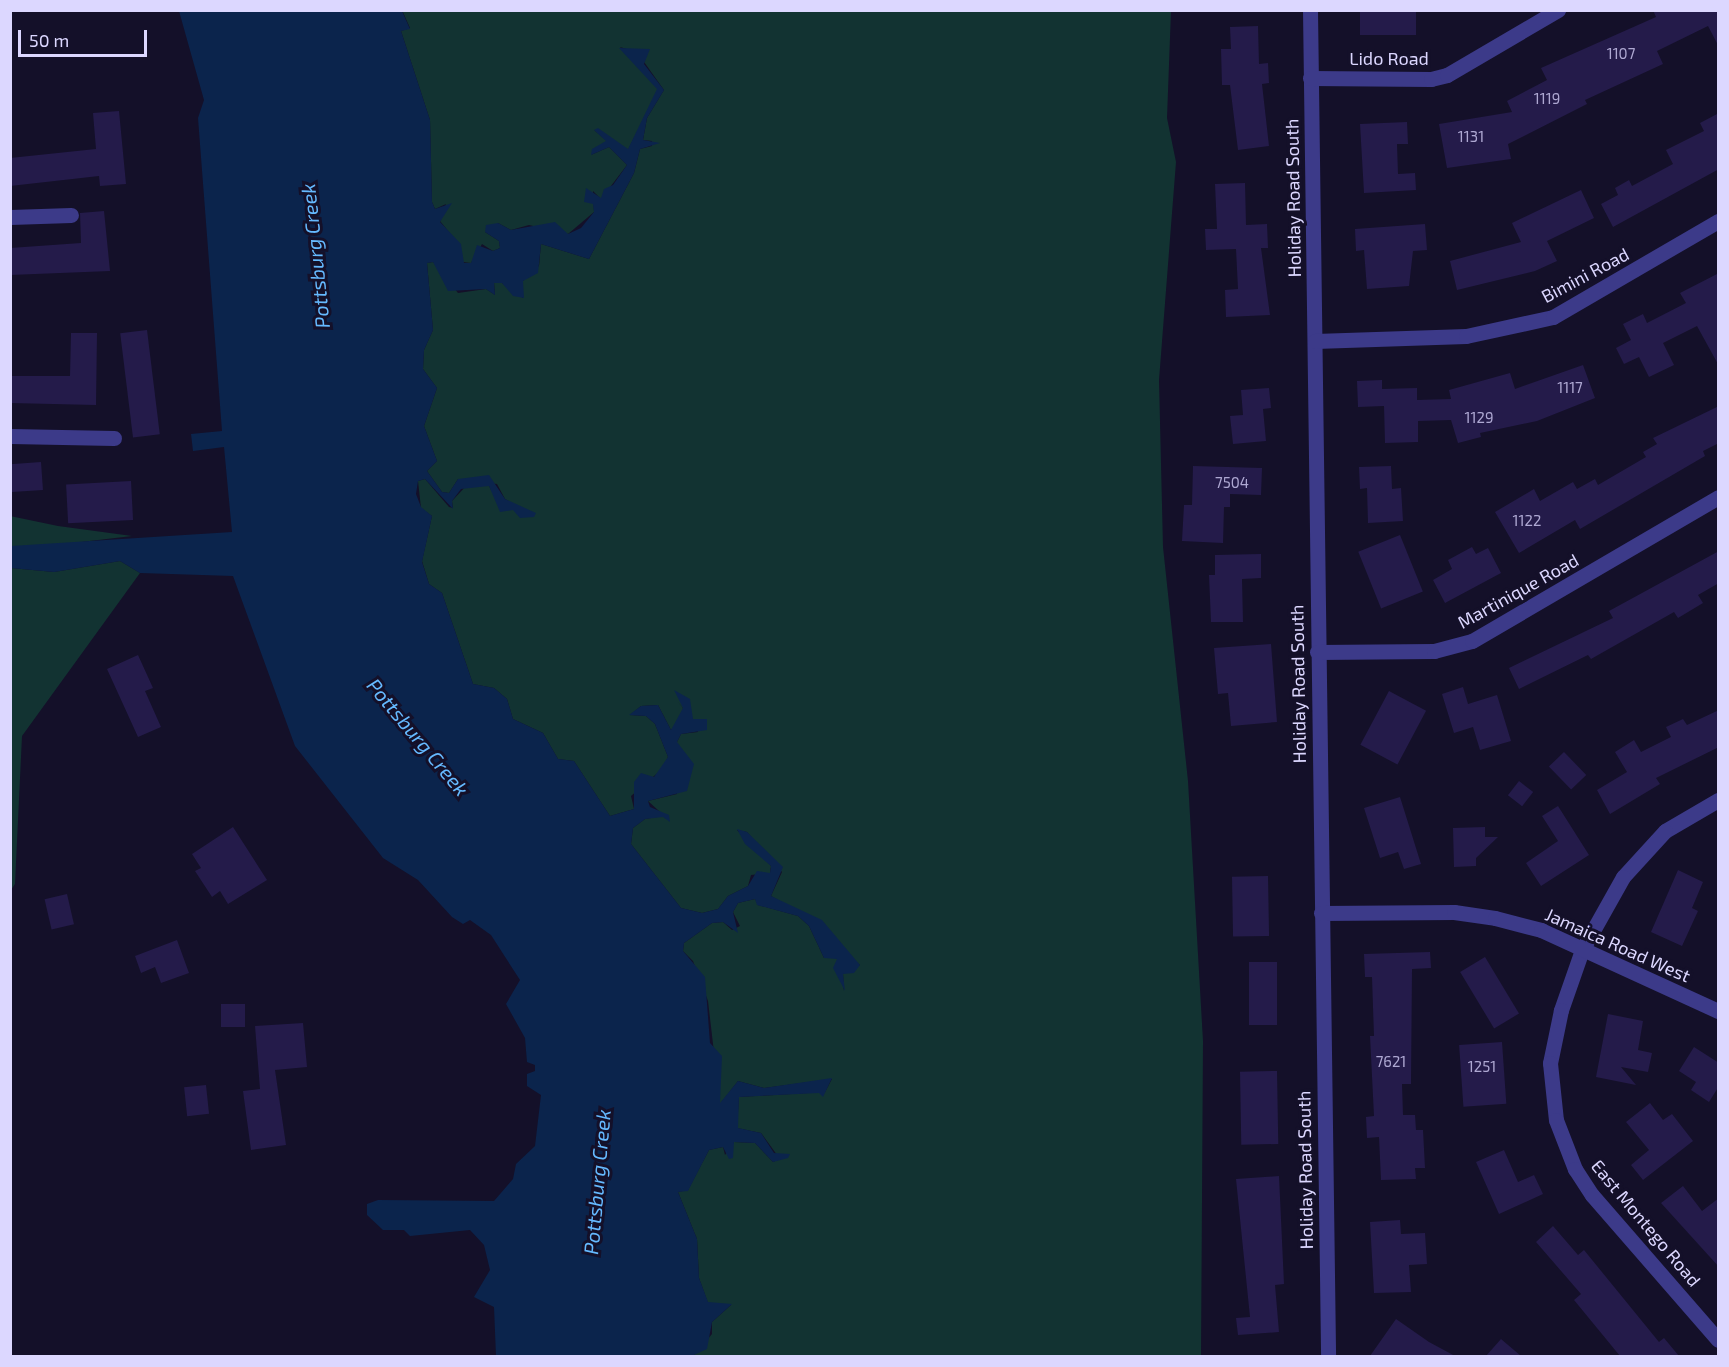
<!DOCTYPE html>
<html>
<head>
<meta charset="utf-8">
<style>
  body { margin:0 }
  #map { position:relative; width:1729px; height:1367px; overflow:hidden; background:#141029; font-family:"Exo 2",sans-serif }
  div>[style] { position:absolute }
  .green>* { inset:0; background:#123332 }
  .water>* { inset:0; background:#0b244c }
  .building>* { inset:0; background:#241b4a; transform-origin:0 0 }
  .minor>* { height:15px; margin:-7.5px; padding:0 7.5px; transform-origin:7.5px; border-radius:7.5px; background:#3c3a89 }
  span { translate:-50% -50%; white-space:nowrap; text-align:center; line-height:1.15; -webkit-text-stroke:6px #141029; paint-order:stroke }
  .number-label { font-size:15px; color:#aea8d2 }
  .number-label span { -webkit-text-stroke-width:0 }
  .street-label { font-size:18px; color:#dcd7ff }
  .water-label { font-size:20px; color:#65b9ff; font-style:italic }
  .frame { position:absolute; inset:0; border:12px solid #dcd7ff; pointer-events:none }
  .scale { position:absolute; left:18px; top:30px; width:129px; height:27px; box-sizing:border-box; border:3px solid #dcd7ff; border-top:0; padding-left:8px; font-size:18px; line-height:21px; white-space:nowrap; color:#dcd7ff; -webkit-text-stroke:4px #141029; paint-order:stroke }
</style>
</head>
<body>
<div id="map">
  <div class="green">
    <div style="clip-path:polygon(402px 10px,1171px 11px,1167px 118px,1176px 162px,1159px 380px,1163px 547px,1188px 781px,1203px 1041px,1201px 1356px,674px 1356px,694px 1355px,712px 1334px,712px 1322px,731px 1305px,708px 1303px,699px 1278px,697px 1239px,678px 1192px,688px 1190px,709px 1150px,723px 1147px,725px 1155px,734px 1142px,755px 1143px,773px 1162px,780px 1159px,761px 1133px,737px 1128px,739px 1097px,825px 1092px,832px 1079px,764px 1088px,738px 1081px,720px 1104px,708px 1001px,693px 961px,683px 951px,684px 943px,712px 923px,723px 922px,732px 930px,740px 926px,733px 912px,738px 903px,755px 899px,758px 905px,798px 916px,809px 926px,824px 958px,838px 958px,844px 991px,843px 974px,860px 965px,780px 901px,771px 896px,782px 872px,747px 832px,737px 830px,771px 866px,770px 873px,751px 875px,748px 886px,728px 896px,718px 909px,702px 913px,681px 908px,631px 844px,633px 828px,645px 819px,663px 816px,670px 821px,648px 801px,677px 794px,677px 742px,681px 734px,698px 732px,693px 719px,678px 702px,683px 708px,681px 719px,671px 730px,658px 705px,641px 706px,630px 715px,646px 716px,655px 724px,668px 757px,661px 770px,631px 796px,634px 809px,610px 816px,574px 761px,558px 759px,543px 733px,513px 719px,507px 699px,494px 688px,473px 684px,442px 593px,429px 584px,422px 561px,432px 516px,421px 508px,418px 481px,425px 479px,449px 507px,453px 508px,452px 501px,467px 485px,489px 486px,498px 502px,528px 512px,505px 499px,497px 484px,458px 479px,449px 493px,442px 492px,427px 471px,437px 461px,424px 426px,437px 388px,423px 369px,424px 350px,433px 330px,427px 263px,433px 262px,458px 293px,486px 289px,495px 295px,494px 282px,502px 283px,523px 298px,523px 281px,539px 266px,541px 244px,589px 259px,634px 173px,640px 149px,652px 146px,652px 141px,643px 140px,647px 118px,664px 90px,637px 52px,620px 47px,658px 89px,628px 150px,594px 130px,607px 141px,591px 155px,609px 147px,627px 165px,601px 199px,593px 191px,594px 212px,568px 234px,529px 225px,511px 230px,498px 223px,485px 232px,499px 241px,500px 248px,493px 251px,482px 244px,471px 263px,463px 262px,453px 237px,440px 221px,446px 204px,435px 209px,432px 202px,430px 120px,401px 31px,410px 28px)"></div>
    <div style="clip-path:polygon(10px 516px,58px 526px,132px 536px,39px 547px,11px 546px)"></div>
    <div style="clip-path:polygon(120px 561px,140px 573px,22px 736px,15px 884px,11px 890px,11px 568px,54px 572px)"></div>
  </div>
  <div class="water">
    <div style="clip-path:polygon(179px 11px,402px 11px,410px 29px,401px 31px,430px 120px,432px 202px,435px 209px,452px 203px,440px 222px,461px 244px,464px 263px,471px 263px,477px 245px,493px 251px,500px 248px,499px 241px,485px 232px,486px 225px,498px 223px,511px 230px,555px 222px,568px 234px,581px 228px,594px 212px,593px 204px,584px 202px,586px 188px,601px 198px,604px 189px,613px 185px,627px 165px,609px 147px,591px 155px,592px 149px,606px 141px,594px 130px,598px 128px,628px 149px,657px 89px,619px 48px,650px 49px,644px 64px,664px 90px,647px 118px,643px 140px,660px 143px,640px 149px,634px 173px,589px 259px,541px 244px,538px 273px,523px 281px,524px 298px,513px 296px,502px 283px,494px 283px,495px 295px,486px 289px,448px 291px,433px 262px,427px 263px,433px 330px,424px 350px,423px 369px,437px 388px,424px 426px,437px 461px,427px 471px,442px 492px,449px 493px,458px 479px,489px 475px,505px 499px,536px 513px,534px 517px,520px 518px,513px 510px,500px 512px,489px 486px,461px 489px,452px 501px,453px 509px,425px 479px,418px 481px,416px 494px,421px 507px,432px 516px,422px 562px,429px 584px,442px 593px,473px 684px,494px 688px,507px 699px,513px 719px,543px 733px,558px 759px,574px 761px,610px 816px,634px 809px,634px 782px,641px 773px,654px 777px,668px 757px,655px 724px,646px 716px,629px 715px,641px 706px,658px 705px,671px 730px,683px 708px,674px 690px,690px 699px,693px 719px,707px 719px,707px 730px,681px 734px,677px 742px,694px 764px,687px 791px,648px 801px,650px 807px,669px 815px,670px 822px,663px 817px,645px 819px,633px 828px,631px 844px,681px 908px,702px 913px,718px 909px,728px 896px,748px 886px,757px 871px,770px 873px,771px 866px,745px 844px,737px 829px,747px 832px,783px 867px,771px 896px,822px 920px,860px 965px,854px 973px,843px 974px,845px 991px,833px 968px,837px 959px,824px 958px,809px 926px,798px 916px,757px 905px,755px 899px,738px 903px,733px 912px,738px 933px,723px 922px,712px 923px,684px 943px,683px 951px,705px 977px,710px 1043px,722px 1056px,720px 1103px,738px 1081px,764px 1088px,832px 1078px,823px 1097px,819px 1093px,739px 1097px,738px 1128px,761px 1133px,774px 1153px,790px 1154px,788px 1158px,773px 1162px,755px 1143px,734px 1142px,733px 1158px,729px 1159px,723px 1147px,709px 1150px,688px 1191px,678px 1192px,697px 1239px,699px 1278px,708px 1302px,732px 1304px,712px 1322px,707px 1349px,694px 1355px,496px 1356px,494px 1307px,474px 1297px,490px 1270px,484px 1245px,470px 1230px,410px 1236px,404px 1230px,383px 1230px,367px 1215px,367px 1204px,378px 1200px,494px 1201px,513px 1179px,516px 1164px,535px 1146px,541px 1095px,527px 1086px,527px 1074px,535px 1071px,535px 1065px,527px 1062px,525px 1038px,506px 1004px,520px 980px,491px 935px,470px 920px,463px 924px,452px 917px,418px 880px,383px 858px,295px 746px,233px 576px,140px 573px,120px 561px,54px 572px,11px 568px,11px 546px,232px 532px,224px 447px,193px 451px,191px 434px,222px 431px,198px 118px,204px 100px)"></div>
  </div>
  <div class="building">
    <div style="left:1360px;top:10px;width:56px;height:25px"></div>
    <div style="clip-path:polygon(1653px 10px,1719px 10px,1719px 47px,1708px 26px,1657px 51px,1663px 64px,1585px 100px,1587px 104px,1508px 144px,1511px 159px,1447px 168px,1439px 124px,1512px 112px,1507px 101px,1547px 80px,1541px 68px,1656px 17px)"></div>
    <div style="clip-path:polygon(1258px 26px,1259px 64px,1268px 63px,1269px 83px,1262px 84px,1269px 146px,1238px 150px,1230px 85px,1222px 85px,1221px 49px,1231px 49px,1230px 27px)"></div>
    <div style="clip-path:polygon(119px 111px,126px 184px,100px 186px,99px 176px,10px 186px,10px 158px,96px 149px,93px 113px)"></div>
    <div style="clip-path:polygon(1719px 113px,1719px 169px,1613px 227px,1601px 204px,1618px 195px,1615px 188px,1629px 180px,1632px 186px,1673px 164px,1666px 150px,1704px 131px,1700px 123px)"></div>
    <div style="clip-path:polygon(1407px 122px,1408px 144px,1397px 144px,1398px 174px,1415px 173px,1416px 190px,1364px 193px,1360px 124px)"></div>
    <div style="clip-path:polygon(1245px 183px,1246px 225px,1267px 224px,1268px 248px,1261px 248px,1270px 315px,1226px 317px,1225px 290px,1238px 289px,1236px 249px,1206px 250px,1205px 229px,1217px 229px,1215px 184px)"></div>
    <div style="clip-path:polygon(1581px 190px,1594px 218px,1547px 241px,1557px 261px,1535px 271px,1457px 290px,1450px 261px,1521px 242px,1512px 223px)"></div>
    <div style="clip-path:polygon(104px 211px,110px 271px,10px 275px,10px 248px,81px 243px,80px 213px)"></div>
    <div style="clip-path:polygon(1425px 224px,1427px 250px,1413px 251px,1409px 286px,1367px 289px,1364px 250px,1356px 251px,1355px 229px)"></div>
    <div style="clip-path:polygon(1719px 273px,1719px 366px,1697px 326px,1663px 343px,1674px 365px,1649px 377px,1639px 357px,1624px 364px,1616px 348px,1631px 340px,1623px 324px,1643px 314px,1647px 323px,1686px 303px,1680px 293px)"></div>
    <div style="left:147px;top:330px;width:105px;height:27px;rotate:83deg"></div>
    <div style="clip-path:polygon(71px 333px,97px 333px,96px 405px,10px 403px,10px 376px,70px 376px)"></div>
    <div style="clip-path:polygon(1583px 365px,1595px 398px,1537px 421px,1480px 433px,1481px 437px,1458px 443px,1451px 420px,1418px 421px,1418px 442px,1385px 443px,1384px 406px,1358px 407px,1357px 381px,1382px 380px,1382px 389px,1417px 388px,1417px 400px,1451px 399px,1449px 390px,1510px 373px,1515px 389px)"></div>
    <div style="clip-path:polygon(1269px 388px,1271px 408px,1263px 409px,1266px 441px,1233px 444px,1230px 416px,1243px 415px,1241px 390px)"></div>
    <div style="clip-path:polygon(1719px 406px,1719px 443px,1703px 451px,1705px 456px,1580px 529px,1575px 520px,1519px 553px,1495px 512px,1534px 489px,1540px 501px,1573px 482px,1577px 489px,1595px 479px,1598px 485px,1646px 457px,1643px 452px,1657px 444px,1653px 438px)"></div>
    <div style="left:41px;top:462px;width:28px;height:31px;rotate:86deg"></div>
    <div style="clip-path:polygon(1193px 466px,1262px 468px,1261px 495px,1230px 494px,1230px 507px,1224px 507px,1223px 543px,1182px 541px,1184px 505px,1192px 505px)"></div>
    <div style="clip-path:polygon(1391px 466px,1392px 489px,1401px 488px,1403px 521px,1368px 523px,1367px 488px,1360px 489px,1359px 467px)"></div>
    <div style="left:131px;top:481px;width:39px;height:65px;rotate:87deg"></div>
    <div style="left:1400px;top:535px;width:61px;height:45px;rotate:68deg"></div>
    <div style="clip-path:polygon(1472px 547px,1476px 554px,1488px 548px,1501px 573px,1445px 603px,1433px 580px,1452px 569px,1448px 560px)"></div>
    <div style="clip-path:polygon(1719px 551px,1719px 583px,1698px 595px,1703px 603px,1678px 618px,1674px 612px,1591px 659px,1588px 655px,1519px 689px,1509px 668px,1613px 618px,1609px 611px)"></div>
    <div style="clip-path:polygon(1261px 554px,1261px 578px,1242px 579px,1243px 622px,1211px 622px,1209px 575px,1215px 575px,1215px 555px)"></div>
    <div style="clip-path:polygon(1271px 644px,1277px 722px,1231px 726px,1228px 693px,1218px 694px,1214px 648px)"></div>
    <div style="clip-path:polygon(138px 655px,153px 688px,145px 691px,161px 727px,138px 737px,107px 669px)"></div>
    <div style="clip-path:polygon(1463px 687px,1468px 704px,1497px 695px,1511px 741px,1480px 750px,1473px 727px,1454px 733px,1442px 694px)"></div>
    <div style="left:1389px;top:691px;width:42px;height:61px;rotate:28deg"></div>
    <div style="clip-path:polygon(1719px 710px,1719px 747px,1656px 778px,1660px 784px,1610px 814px,1597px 790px,1627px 772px,1615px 752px,1634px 740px,1641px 752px,1671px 737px,1666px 727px,1683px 719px,1687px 725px)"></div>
    <div style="left:1564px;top:752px;width:32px;height:21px;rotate:46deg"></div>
    <div style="left:1519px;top:781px;width:18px;height:18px;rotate:38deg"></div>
    <div style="clip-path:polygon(1400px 797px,1421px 864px,1404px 869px,1398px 852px,1380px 858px,1364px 808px)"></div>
    <div style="clip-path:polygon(1558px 806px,1589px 855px,1541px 886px,1526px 863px,1558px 841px,1542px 816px)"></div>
    <div style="clip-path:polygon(233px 827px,267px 880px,228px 904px,220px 891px,212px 897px,195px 871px,201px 868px,192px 854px)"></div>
    <div style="clip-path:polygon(1485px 827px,1485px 837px,1498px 837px,1476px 858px,1476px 866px,1454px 867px,1453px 828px)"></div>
    <div style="clip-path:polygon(1678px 870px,1703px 882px,1692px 908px,1698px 911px,1682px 946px,1651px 932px)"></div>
    <div style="left:1268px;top:876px;width:60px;height:36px;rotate:89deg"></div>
    <div style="left:67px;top:894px;width:31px;height:23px;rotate:77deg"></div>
    <div style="clip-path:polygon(177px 940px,189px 973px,161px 983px,155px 967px,141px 973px,135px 956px)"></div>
    <div style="clip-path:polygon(1430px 952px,1431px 968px,1412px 969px,1411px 1084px,1402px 1084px,1403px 1115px,1415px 1115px,1416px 1130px,1423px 1130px,1425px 1168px,1415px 1168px,1416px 1179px,1381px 1180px,1379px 1137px,1367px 1138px,1366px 1117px,1374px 1116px,1370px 1036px,1374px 1036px,1372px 977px,1365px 977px,1364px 954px)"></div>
    <div style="left:1485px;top:957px;width:66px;height:29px;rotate:59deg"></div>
    <div style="left:1249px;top:962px;width:28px;height:63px"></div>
    <div style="left:245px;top:1004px;width:23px;height:24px;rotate:90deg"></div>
    <div style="clip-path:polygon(1608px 1014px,1643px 1021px,1638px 1050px,1652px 1053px,1648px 1072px,1621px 1067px,1636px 1085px,1596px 1077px)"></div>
    <div style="clip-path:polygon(303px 1023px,307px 1067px,275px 1070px,286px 1145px,251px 1150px,243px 1091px,260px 1089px,255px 1026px)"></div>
    <div style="left:1502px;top:1042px;width:62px;height:43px;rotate:86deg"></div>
    <div style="clip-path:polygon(1694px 1047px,1719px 1063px,1719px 1086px,1709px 1102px,1691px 1090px,1696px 1082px,1679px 1071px)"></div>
    <div style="left:1277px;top:1071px;width:73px;height:37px;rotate:89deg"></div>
    <div style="left:206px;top:1085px;width:29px;height:22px;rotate:84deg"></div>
    <div style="clip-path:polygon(1650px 1103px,1663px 1120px,1672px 1114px,1693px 1141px,1643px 1180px,1631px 1165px,1649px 1150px,1626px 1122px)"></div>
    <div style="clip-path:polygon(1504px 1150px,1518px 1182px,1534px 1175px,1543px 1194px,1499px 1214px,1476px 1162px)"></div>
    <div style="clip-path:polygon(1279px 1176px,1284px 1284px,1275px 1285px,1279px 1332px,1238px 1335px,1236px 1318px,1250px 1317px,1236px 1179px)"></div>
    <div style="clip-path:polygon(1683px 1186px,1702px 1211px,1719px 1198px,1719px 1267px,1661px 1203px)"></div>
    <div style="clip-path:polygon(1400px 1220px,1401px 1234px,1425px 1233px,1427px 1264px,1409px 1265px,1411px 1292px,1374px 1293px,1370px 1222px)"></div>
    <div style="clip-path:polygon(1553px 1226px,1578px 1255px,1584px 1250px,1659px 1342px,1664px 1338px,1679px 1356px,1620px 1356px,1574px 1300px,1581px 1294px,1536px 1242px)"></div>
    <div style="clip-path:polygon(1396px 1319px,1429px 1342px,1455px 1356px,1370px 1356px)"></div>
    <div style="clip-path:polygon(1501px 1339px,1521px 1356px,1486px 1356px)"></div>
  </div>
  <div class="minor">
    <div style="left:1310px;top:10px;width:1346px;rotate:89.23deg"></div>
    <div style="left:1310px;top:78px;width:121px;rotate:0.5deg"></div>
    <div style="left:1431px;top:79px;width:16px;rotate:-14deg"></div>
    <div style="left:1447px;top:75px;width:129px;rotate:-30.4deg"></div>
    <div style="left:10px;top:217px;width:61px;rotate:-1.9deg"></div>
    <div style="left:1315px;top:341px;width:151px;rotate:-1.9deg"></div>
    <div style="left:1466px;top:336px;width:89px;rotate:-12.3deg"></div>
    <div style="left:1553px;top:317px;width:191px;rotate:-30.2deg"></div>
    <div style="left:10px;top:436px;width:104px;rotate:1.1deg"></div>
    <div style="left:1317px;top:652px;width:117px;rotate:-0.5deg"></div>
    <div style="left:1434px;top:651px;width:39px;rotate:-15deg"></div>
    <div style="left:1472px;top:641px;width:285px;rotate:-30.3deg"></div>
    <div style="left:1718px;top:800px;width:61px;rotate:149.7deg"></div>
    <div style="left:1665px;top:831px;width:62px;rotate:132.4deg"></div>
    <div style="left:1623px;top:877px;width:84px;rotate:119.3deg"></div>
    <div style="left:1582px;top:950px;width:64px;rotate:109.3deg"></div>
    <div style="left:1561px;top:1010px;width:54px;rotate:101.7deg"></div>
    <div style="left:1550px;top:1063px;width:57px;rotate:84deg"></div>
    <div style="left:1556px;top:1120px;width:53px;rotate:68.8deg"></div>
    <div style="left:1575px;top:1169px;width:31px;rotate:57deg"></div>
    <div style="left:1592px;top:1195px;width:192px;rotate:49deg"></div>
    <div style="left:1321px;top:913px;width:133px;rotate:-0.4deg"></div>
    <div style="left:1454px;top:912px;width:41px;rotate:8.3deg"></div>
    <div style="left:1495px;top:918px;width:48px;rotate:14.6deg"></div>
    <div style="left:1541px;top:930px;width:195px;rotate:24.6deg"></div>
  </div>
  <div class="number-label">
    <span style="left:1621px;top:54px">1107</span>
    <span style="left:1547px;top:99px">1119</span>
    <span style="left:1471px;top:137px">1131</span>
    <span style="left:1570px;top:388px">1117</span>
    <span style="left:1479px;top:418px">1129</span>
    <span style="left:1232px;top:483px">7504</span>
    <span style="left:1527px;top:521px">1122</span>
    <span style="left:1391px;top:1062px">7621</span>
    <span style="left:1482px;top:1067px">1251</span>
  </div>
  <div class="street-label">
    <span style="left:1389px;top:58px">Lido Road</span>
    <span style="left:1293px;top:198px;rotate:-91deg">Holiday Road South</span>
    <span style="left:1585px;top:275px;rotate:-28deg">Bimini Road</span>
    <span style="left:1518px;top:591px;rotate:-29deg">Martinique Road</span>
    <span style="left:1298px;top:684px;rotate:-91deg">Holiday Road South</span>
    <span style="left:1618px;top:945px;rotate:24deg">Jamaica Road West</span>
    <span style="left:1305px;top:1170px;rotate:-91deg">Holiday Road South</span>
    <span style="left:1646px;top:1223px;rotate:50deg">East Montego Road</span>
  </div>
  <div class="water-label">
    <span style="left:315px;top:256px;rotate:-96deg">Pottsburg Creek</span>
    <span style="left:418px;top:737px;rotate:50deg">Pottsburg Creek</span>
    <span style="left:597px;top:1182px;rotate:-85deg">Pottsburg Creek</span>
  </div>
  <div class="frame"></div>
  <div class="scale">50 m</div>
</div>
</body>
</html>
